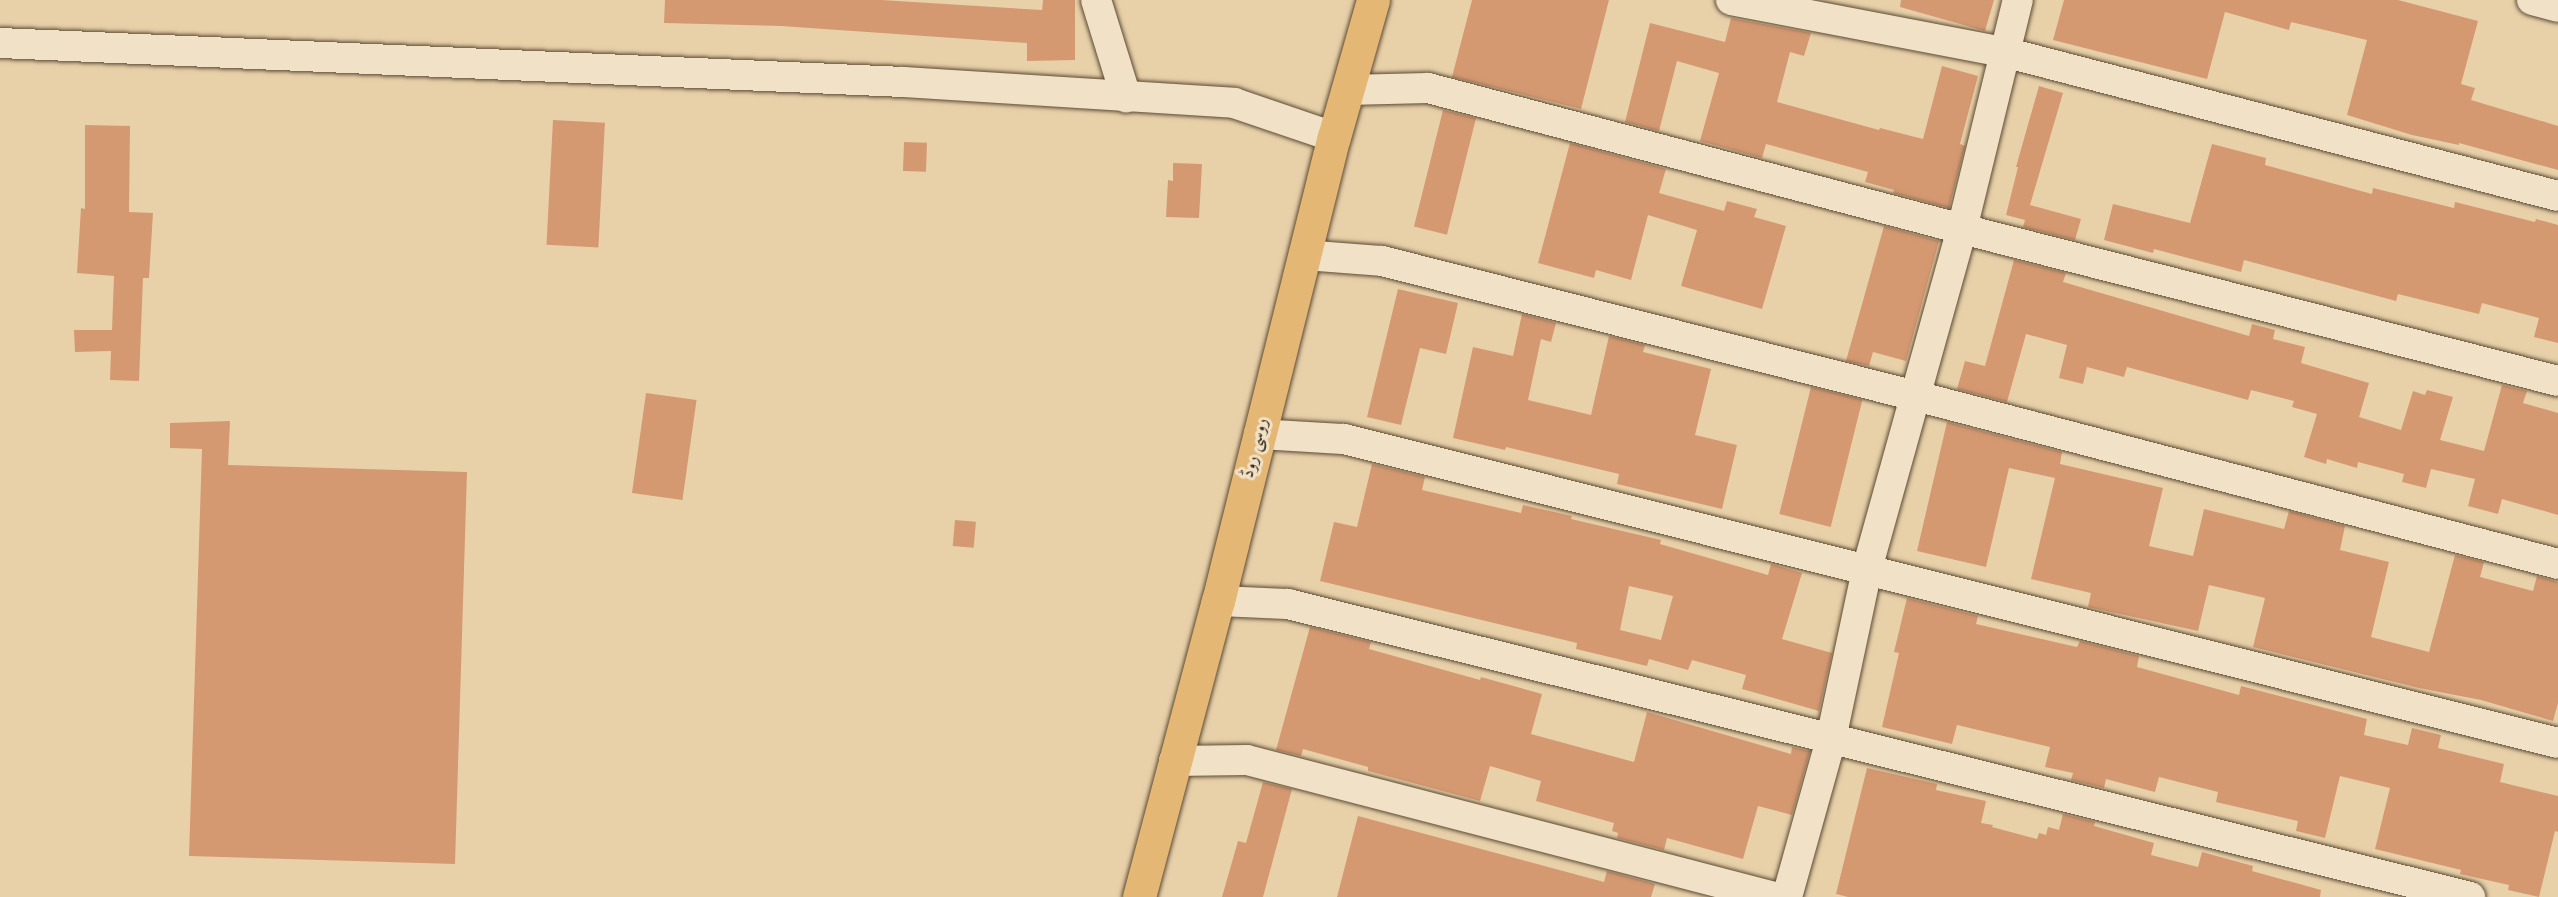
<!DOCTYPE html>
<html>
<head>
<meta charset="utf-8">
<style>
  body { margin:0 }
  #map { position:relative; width:2558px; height:897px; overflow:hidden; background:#e8d1a9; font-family:"Old Standard TT",Amiri,serif }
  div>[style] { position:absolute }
  .building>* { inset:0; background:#d59972; transform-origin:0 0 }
  .roads { filter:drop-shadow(0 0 2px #5c4a34) drop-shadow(0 0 2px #5c4a34) }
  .minor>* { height:30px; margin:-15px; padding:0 15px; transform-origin:15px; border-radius:15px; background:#f0e1c7 }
  .major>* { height:33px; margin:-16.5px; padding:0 16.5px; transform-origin:16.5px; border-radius:16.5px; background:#e4b874 }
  span { translate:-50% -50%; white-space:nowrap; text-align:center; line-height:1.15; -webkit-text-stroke:6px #f0e1c7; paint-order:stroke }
  .street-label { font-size:18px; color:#2d1d0d }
</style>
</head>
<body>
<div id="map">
  <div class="building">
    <div style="clip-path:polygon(665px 0,881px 0,1042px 10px,1043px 0,1075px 0,1075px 60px,1027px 61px,1027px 43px,781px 26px,664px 23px)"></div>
    <div style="clip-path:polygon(1472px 0,1609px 0,1581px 109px,1452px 77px)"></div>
    <div style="clip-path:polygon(1901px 0,1994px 0,1985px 31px,1900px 7px)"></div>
    <div style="clip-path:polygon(2064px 0,2398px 0,2478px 21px,2461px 84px,2475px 88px,2471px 100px,2558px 126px,2558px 170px,2459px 143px,2459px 145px,2412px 135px,2347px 115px,2367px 40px,2291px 22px,2289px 30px,2225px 12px,2207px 79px,2053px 40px)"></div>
    <div style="clip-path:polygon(1731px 18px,1811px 33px,1804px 56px,1790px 52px,1777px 102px,1879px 130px,1880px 128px,1923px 139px,1942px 66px,1978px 76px,1960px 144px,1965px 146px,1949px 208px,1893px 193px,1894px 190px,1865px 182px,1868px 172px,1766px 144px,1762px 158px,1700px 141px,1719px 73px,1677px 61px,1659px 131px,1625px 122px,1650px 23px,1725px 42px)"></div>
    <div style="clip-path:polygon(2039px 86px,2063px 93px,2030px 205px,2081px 219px,2075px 240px,2023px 227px,2025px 220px,2006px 215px,2018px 167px,2016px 167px)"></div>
    <div style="left:1443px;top:110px;width:34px;height:120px;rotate:14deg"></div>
    <div style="left:553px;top:120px;width:52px;height:125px;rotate:3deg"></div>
    <div style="clip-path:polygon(85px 125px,130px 126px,129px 212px,153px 213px,149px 278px,143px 278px,139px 381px,110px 380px,111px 351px,75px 352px,74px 330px,112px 330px,114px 276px,77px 273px,81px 208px,85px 209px)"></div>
    <div style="left:904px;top:142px;width:23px;height:29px;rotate:2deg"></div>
    <div style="clip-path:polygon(1570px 143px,1666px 169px,1659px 193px,1724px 211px,1727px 201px,1757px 209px,1754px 217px,1786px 226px,1762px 309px,1681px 286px,1697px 230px,1648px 215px,1631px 280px,1596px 270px,1594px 278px,1538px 263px)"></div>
    <div style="clip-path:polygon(2212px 144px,2266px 158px,2265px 165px,2372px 194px,2373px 188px,2454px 208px,2455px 202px,2535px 222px,2536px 219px,2558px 225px,2558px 343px,2534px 337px,2539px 318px,2482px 303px,2479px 314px,2398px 294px,2396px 301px,2244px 260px,2241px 272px,2154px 249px,2153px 253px,2104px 240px,2113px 204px,2190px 223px)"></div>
    <div style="clip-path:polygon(1173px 163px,1202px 164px,1199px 218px,1166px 217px,1168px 180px,1173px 181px)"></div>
    <div style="clip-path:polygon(1884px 226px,1939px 241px,1906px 361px,1873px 352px,1869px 366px,1846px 361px)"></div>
    <div style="clip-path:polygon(2014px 260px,2066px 273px,2063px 282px,2249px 336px,2252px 324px,2275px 330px,2273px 339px,2305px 347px,2301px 363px,2369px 383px,2359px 417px,2401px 430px,2413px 391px,2425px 395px,2427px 390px,2453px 397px,2440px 440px,2484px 451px,2502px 385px,2527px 391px,2523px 403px,2558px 413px,2558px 515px,2502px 499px,2498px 514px,2468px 506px,2475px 479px,2431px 469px,2426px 488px,2402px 482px,2404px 474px,2358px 462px,2357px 468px,2327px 459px,2326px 464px,2304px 457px,2317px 414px,2292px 407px,2294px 401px,2251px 390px,2248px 400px,2127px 367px,2124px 377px,2087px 367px,2083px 384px,2059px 378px,2067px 345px,2026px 334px,2007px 402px,1957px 389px,1965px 361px,1985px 366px)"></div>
    <div style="clip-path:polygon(1398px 289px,1458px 303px,1446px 354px,1420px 348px,1401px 425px,1367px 417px)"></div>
    <div style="clip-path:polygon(1522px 314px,1556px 323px,1551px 342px,1541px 339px,1528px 400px,1591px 415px,1609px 336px,1645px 345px,1643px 352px,1711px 369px,1695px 435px,1737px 445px,1722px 509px,1617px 484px,1619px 474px,1506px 447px,1505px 450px,1453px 438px,1473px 347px,1513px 356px)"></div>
    <div style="left:1811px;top:387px;width:53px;height:131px;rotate:14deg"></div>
    <div style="left:646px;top:393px;width:51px;height:101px;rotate:8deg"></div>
    <div style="clip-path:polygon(230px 421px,228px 465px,467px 472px,455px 864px,189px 856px,202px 449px,170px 448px,170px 423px)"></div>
    <div style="clip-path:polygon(1947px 422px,2062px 452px,2060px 464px,2163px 488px,2149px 546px,2193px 556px,2204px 509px,2284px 529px,2289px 511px,2345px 526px,2340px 550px,2389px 562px,2371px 637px,2429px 652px,2455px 555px,2484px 562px,2480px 577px,2533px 591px,2537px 576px,2558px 582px,2558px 703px,2553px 721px,2481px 700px,2419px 688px,2253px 647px,2265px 598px,2209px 585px,2198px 631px,2088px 607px,2091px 593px,2031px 579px,2055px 478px,2009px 468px,1986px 567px,1917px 551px)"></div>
    <div style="clip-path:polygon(evenodd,1372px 464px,1425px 477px,1422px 490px,1521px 513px,1523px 505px,1572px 516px,1571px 519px,1661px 540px,1660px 544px,1768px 575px,1771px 564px,1802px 573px,1782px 639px,1832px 653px,1819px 711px,1742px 689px,1746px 675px,1692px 660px,1688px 670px,1649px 659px,1647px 666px,1576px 649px,1577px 643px,1320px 581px,1334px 522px,1357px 527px,1372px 464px,1629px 586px,1673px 596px,1661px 640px,1620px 630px,1629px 586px)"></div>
    <div style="left:955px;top:520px;width:21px;height:26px;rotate:5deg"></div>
    <div style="clip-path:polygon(1907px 598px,1978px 616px,1976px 624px,2077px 647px,2080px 641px,2139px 656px,2137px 667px,2239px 695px,2241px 686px,2367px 719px,2364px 735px,2408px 745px,2412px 728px,2441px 735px,2438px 748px,2504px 764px,2500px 782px,2558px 796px,2558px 832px,2555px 831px,2539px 897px,2508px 890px,2509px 885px,2460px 874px,2461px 870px,2375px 849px,2390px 788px,2340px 776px,2325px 838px,2296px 831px,2298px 821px,2216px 802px,2218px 792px,2159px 777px,2155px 792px,2106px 779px,2104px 788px,2071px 780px,2073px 773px,2045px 767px,2050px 747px,1957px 725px,1952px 744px,1882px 727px,1899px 653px,1894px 652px)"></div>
    <div style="clip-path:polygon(1310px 627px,1371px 642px,1369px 649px,1480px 680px,1481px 677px,1542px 694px,1531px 734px,1634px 762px,1647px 712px,1791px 754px,1792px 747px,1810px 751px,1792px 815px,1758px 806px,1743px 859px,1667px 838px,1664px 850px,1617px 838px,1618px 833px,1612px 831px,1614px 823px,1536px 801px,1541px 781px,1490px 766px,1480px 801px,1368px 771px,1368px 767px,1303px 749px,1301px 756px,1276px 750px)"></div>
    <div style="clip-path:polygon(1867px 768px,1937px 784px,1936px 790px,1986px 801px,1981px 823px,1993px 825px,1992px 827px,2037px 839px,2039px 833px,2046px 835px,2048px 827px,2059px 830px,2063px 814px,2095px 822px,2094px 826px,2154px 843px,2151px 855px,2198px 867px,2202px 852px,2253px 866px,2252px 871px,2321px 890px,2320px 897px,1848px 897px,1836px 894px)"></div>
    <div style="clip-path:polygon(1263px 782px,1292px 789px,1263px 897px,1222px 897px,1238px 841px,1246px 843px)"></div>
    <div style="clip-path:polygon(1358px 816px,1604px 882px,1607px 871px,1655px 884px,1651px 897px,1337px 897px)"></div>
  </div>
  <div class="roads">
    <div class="minor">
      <div style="left:1096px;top:0;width:102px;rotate:72.8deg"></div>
      <div style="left:1731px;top:0;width:278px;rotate:10.8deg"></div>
      <div style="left:2004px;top:52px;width:572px;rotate:14.57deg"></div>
      <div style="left:2532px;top:0;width:27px;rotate:15deg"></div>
      <div style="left:0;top:43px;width:904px;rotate:2.47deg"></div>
      <div style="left:903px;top:82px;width:332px;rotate:3.6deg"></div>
      <div style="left:1234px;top:103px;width:106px;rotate:18.8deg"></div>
      <div style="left:1347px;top:90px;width:81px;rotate:-1.4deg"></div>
      <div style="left:1428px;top:88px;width:552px;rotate:14.79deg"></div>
      <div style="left:1962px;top:229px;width:615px;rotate:14.31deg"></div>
      <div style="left:1304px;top:255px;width:78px;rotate:4.4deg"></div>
      <div style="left:1382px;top:261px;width:551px;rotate:14.19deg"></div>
      <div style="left:1916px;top:396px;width:664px;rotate:14.66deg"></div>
      <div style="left:1259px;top:434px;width:85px;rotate:3.4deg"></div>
      <div style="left:1344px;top:439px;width:1251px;rotate:14.06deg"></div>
      <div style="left:1218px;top:601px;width:70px;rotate:2.5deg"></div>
      <div style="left:1288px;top:604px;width:1218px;rotate:13.92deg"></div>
      <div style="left:1174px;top:761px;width:73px;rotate:-0.8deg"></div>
      <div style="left:1247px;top:760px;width:545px;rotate:14.55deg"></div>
      <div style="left:1787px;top:897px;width:164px;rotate:-74.4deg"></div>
      <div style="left:1831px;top:739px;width:174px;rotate:-78deg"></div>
      <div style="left:1867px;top:569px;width:353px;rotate:-74.4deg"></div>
      <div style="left:1962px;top:229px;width:236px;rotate:-76.3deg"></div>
    </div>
    <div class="major">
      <div style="left:1139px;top:897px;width:306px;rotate:-75.1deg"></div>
      <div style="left:1218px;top:601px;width:478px;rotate:-76deg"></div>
      <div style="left:1334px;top:137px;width:142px;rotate:-74.1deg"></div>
    </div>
  </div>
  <div class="street-label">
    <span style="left:1255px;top:448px;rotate:-76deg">روسی روڈ</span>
  </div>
</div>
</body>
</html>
